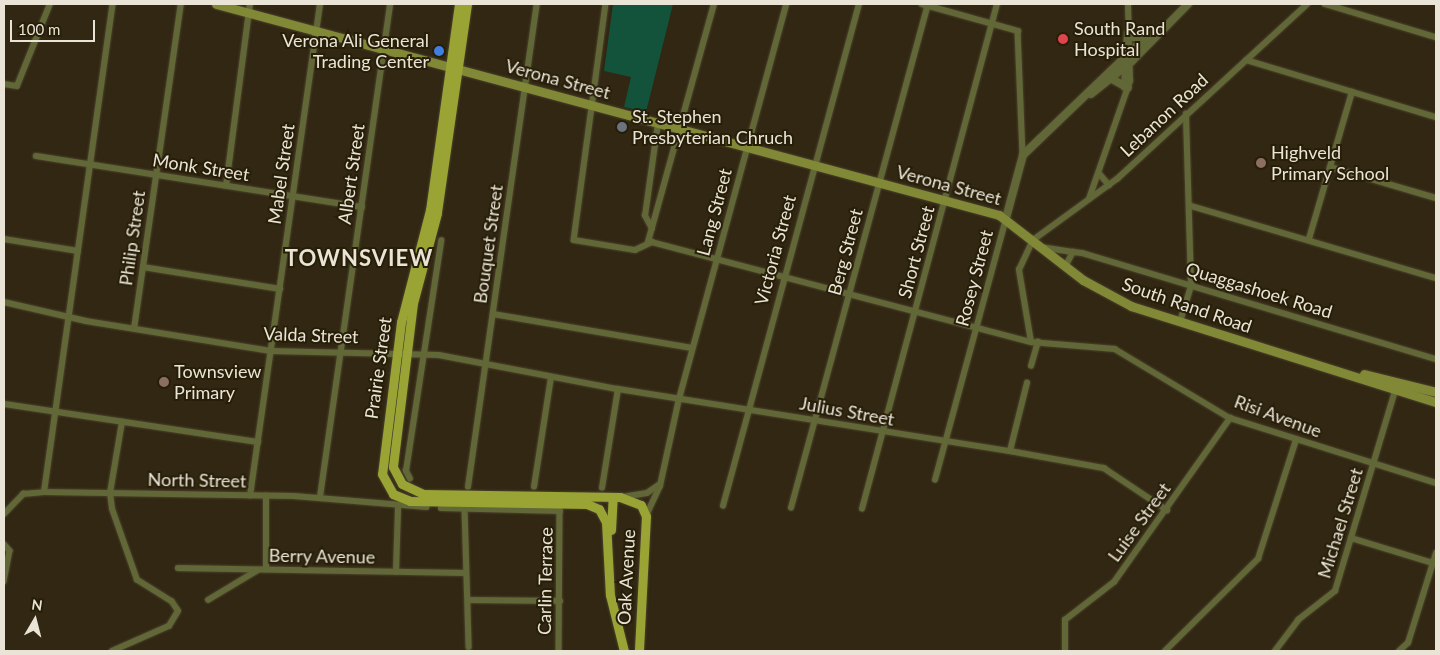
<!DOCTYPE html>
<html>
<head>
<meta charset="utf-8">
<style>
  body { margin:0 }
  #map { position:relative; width:1440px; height:655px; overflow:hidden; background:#312712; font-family:Lato,sans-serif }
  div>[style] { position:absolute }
  .green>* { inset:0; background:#13523b }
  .roads { filter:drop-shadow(0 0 1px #4b412e) drop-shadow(0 0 1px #4b412e) }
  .minor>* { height:5.5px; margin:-2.75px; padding:0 2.75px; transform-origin:2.75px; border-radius:2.75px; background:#616736 }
  .tertiary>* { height:8px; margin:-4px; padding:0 4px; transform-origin:4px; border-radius:4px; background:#616736 }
  .secondary>* { height:9px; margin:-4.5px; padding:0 4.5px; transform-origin:4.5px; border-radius:4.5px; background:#818937 }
  .primary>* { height:9px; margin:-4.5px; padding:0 4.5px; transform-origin:4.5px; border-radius:4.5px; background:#99a434 }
  .dots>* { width:14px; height:14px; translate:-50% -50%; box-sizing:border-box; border:2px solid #271e08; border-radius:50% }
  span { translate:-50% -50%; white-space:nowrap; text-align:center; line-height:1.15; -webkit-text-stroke:4px #271e08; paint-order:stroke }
  .poi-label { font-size:18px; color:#eae4d7 }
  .left { translate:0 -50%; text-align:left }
  .right { translate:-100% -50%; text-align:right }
  .street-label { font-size:18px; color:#eae4d7 }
  .district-label { font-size:22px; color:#eae4d7; font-weight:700; letter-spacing:1px }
  .frame { position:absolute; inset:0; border:5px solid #eae4d7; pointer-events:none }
  .north { position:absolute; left:10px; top:595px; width:50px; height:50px; -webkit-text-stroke:4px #271e08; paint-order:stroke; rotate:8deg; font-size:14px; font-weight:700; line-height:20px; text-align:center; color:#eae4d7 }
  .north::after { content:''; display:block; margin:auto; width:18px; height:22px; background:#eae4d7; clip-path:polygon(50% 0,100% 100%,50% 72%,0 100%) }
  .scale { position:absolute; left:10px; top:20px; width:85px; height:22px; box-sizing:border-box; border:2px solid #eae4d7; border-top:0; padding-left:6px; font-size:15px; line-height:18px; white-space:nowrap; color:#eae4d7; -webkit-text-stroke:4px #271e08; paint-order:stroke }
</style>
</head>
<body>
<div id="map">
  <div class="green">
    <div style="clip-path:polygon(613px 4px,673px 4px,646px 112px,624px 107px,631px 77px,604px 71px)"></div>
  </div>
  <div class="roads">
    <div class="minor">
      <div style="left:606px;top:4px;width:238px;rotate:97.7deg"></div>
      <div style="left:574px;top:240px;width:62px;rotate:9.3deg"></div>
      <div style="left:635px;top:250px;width:19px;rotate:-25deg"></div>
      <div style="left:652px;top:242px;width:392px;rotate:14.8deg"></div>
      <div style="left:1031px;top:342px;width:84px;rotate:4.8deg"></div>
      <div style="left:1115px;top:349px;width:134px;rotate:31deg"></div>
      <div style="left:1230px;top:418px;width:216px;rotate:17.5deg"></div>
      <div style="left:922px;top:4px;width:100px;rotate:15.7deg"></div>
      <div style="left:1018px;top:31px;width:124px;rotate:87.7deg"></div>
      <div style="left:1325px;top:4px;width:116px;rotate:16.6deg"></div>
      <div style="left:1246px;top:60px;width:198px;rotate:16.7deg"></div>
      <div style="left:4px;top:84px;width:13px;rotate:9deg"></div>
      <div style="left:17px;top:86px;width:88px;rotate:-68.1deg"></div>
      <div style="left:1124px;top:88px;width:55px;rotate:-86.9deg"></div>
      <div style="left:36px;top:156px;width:330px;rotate:8.9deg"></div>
      <div style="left:1330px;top:167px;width:110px;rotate:16.3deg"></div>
      <div style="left:1099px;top:173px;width:16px;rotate:50deg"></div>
      <div style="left:226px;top:186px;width:184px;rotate:-82.5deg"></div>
      <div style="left:1089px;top:199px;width:125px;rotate:-70.8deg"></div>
      <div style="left:1130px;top:81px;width:77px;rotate:-91.5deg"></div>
      <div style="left:1191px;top:206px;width:255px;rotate:16.4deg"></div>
      <div style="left:652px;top:229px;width:15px;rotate:-118deg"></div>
      <div style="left:645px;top:216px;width:94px;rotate:-82deg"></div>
      <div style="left:4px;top:239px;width:75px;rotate:9.2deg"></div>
      <div style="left:1309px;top:239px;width:153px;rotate:-73.7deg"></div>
      <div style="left:648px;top:242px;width:247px;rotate:-74.5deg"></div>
      <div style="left:1041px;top:247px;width:32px;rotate:9deg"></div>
      <div style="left:143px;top:267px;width:139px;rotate:9.1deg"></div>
      <div style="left:1065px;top:267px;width:17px;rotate:-62deg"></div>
      <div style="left:1073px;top:252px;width:9px;rotate:6deg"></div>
      <div style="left:1082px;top:253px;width:370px;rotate:16.7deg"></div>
      <div style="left:4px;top:302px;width:84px;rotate:13deg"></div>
      <div style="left:86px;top:321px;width:187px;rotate:9.2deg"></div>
      <div style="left:271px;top:351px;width:168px;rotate:1.4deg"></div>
      <div style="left:439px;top:355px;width:182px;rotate:10.8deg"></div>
      <div style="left:618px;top:389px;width:397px;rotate:9deg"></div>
      <div style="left:1010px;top:451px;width:96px;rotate:10.3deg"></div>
      <div style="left:1104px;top:468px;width:76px;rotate:33.7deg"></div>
      <div style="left:493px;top:314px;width:202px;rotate:9.7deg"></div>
      <div style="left:1180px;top:322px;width:39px;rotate:-73deg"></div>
      <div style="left:1191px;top:285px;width:171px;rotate:-91.7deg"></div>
      <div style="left:134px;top:329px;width:328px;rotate:-81.8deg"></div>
      <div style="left:1031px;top:342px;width:73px;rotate:-99.5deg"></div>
      <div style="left:1019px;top:270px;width:33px;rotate:-65deg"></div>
      <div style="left:1033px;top:240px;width:104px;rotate:-36deg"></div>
      <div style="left:1117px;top:179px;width:258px;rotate:-42.6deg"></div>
      <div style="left:1031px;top:366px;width:25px;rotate:-74deg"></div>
      <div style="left:4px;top:404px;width:257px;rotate:8.5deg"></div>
      <div style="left:1010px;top:451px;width:70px;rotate:-76deg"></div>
      <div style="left:410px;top:479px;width:9px;rotate:-117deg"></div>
      <div style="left:406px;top:471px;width:233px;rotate:-81.3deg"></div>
      <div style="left:935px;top:480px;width:271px;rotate:-74.8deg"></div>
      <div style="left:468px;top:487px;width:488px;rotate:-81.9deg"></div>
      <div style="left:534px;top:487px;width:111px;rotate:-81.2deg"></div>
      <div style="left:602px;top:488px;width:100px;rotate:-80.8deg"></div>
      <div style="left:44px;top:492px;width:493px;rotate:-82deg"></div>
      <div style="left:250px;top:496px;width:497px;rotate:-81.9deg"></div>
      <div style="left:320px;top:497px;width:498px;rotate:-81.9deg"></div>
      <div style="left:622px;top:497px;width:25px;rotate:-9deg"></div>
      <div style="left:647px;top:493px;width:14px;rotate:-34deg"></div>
      <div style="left:723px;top:506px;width:520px;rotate:-74.84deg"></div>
      <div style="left:441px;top:508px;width:119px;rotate:1.4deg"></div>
      <div style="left:560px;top:511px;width:140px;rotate:90.4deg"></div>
      <div style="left:791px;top:508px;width:522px;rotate:-74.79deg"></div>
      <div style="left:465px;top:509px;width:138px;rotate:88.3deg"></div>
      <div style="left:862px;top:509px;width:523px;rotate:-75.03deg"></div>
      <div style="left:4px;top:514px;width:28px;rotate:-46deg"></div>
      <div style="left:23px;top:494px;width:21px;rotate:-5deg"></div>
      <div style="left:44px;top:492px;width:250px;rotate:0.9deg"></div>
      <div style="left:294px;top:496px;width:133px;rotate:4.7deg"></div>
      <div style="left:646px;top:516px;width:33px;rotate:-65deg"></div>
      <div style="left:660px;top:486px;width:89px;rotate:-77.7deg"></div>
      <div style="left:679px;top:399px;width:409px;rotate:-74.8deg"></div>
      <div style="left:1351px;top:538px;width:89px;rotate:17deg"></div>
      <div style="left:4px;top:544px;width:9px;rotate:49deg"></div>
      <div style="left:10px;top:551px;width:31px;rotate:101deg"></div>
      <div style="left:178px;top:568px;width:286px;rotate:1deg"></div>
      <div style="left:266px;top:570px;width:74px;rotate:-90deg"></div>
      <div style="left:396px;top:572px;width:65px;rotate:-88.2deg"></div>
      <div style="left:208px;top:600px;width:58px;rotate:-31deg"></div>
      <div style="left:471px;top:600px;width:89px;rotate:0.6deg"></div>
      <div style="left:112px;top:651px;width:62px;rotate:-23.7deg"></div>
      <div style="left:169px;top:626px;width:17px;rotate:-59deg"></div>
      <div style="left:178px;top:611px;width:11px;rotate:-124deg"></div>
      <div style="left:172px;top:602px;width:41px;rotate:-147.8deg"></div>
      <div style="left:137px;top:580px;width:75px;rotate:-109.4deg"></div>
      <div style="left:112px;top:509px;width:16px;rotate:-97deg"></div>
      <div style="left:110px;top:493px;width:72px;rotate:-80.4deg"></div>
      <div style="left:1065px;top:651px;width:31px;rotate:-90deg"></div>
      <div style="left:1065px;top:620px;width:62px;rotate:-37.8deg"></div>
      <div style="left:1114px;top:582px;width:201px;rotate:-54.7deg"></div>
      <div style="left:1165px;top:651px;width:131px;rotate:-44.7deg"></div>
      <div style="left:1258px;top:559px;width:125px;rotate:-72.3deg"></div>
      <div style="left:1275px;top:651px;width:39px;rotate:-53deg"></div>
      <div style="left:1298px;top:620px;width:47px;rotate:-38.1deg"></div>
      <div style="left:1335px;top:591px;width:212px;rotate:-73.3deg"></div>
      <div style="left:1399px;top:651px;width:12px;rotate:-42deg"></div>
      <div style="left:1408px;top:643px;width:94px;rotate:-72.7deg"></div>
    </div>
    <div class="tertiary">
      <div style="left:1130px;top:36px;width:16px;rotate:18deg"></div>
      <div style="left:1112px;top:79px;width:18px;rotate:29deg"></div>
      <div style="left:1091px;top:94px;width:53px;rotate:-38.8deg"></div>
      <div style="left:1132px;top:61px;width:80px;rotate:-45.5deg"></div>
      <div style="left:1006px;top:218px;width:65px;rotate:-74.9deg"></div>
      <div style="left:1023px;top:155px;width:166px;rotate:-43.8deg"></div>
      <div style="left:1143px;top:40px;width:22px;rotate:-32deg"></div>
    </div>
    <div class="secondary">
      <div style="left:216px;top:4px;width:811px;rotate:15.08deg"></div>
      <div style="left:999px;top:215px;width:106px;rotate:37.7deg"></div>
      <div style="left:1083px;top:280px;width:55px;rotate:28.4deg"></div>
      <div style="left:1131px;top:306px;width:320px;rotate:17.5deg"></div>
      <div style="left:1364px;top:374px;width:74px;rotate:14deg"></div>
    </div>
    <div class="primary">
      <div style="left:459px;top:4px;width:208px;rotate:98deg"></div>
      <div style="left:430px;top:210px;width:116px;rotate:104.5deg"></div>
      <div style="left:401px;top:322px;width:153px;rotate:97.1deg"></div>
      <div style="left:382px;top:474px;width:23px;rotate:61deg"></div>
      <div style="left:393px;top:494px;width:18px;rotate:22deg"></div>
      <div style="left:410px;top:501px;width:177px;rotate:1deg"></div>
      <div style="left:587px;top:504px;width:13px;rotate:23deg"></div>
      <div style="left:599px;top:509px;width:15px;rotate:62deg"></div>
      <div style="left:606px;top:522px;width:73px;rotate:86.9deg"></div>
      <div style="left:610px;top:595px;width:58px;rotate:76deg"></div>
      <div style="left:467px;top:4px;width:211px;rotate:98.2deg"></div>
      <div style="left:437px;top:213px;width:93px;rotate:104.9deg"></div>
      <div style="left:413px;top:303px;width:165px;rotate:97deg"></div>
      <div style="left:393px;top:467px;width:19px;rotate:62deg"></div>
      <div style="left:402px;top:484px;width:23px;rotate:25deg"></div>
      <div style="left:423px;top:494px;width:197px;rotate:0.9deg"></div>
      <div style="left:620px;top:497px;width:22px;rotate:21deg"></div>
      <div style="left:641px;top:505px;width:12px;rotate:66deg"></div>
      <div style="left:646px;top:516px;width:135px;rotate:93deg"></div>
      <div style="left:611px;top:530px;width:33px;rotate:-87deg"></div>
    </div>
  </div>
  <div class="dots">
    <div style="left:1063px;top:39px;background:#e0444e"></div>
    <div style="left:439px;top:51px;background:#3f7fe0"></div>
    <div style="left:622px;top:127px;background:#6b7280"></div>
    <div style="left:1261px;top:163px;background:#8d6e63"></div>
    <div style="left:164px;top:382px;background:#8d6e63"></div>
  </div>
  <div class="poi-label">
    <span class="left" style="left:1074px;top:39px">South Rand<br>Hospital</span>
    <span class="right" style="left:429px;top:51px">Verona Ali General<br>Trading Center</span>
    <span class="left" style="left:632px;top:127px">St. Stephen<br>Presbyterian Chruch</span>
    <span class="left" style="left:1271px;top:163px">Highveld<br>Primary School</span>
    <span class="left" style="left:174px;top:382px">Townsview<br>Primary</span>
  </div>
  <div class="street-label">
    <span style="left:558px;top:79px;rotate:15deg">Verona Street</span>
    <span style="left:1164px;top:115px;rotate:-43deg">Lebanon Road</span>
    <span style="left:201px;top:167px;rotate:9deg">Monk Street</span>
    <span style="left:281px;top:174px;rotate:-82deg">Mabel Street</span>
    <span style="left:351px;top:174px;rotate:-82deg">Albert Street</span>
    <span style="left:949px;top:185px;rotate:15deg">Verona Street</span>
    <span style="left:714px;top:212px;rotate:-75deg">Lang Street</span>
    <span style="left:132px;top:238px;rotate:-82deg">Philip Street</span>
    <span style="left:488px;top:244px;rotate:-82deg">Bouquet Street</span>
    <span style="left:775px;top:250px;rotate:-75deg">Victoria Street</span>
    <span style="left:845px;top:252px;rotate:-75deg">Berg Street</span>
    <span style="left:916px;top:252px;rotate:-75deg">Short Street</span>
    <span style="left:974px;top:278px;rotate:-75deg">Rosey Street</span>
    <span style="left:1259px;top:290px;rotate:17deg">Quaggashoek Road</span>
    <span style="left:1187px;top:305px;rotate:19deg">South Rand Road</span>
    <span style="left:311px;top:335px;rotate:2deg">Valda Street</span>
    <span style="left:378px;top:368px;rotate:-82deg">Prairie Street</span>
    <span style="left:847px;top:411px;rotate:10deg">Julius Street</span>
    <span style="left:1278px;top:416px;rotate:20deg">Risi Avenue</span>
    <span style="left:197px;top:480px;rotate:1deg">North Street</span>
    <span style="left:1139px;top:522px;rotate:-54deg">Luise Street</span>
    <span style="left:1340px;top:523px;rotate:-73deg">Michael Street</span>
    <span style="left:322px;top:556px;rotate:1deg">Berry Avenue</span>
    <span style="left:626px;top:577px;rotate:-87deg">Oak Avenue</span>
    <span style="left:545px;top:581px;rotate:-89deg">Carlin Terrace</span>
  </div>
  <div class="district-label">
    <span style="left:359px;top:258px">TOWNSVIEW</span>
  </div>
  <div class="frame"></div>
  <div class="north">N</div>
  <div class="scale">100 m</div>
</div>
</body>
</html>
